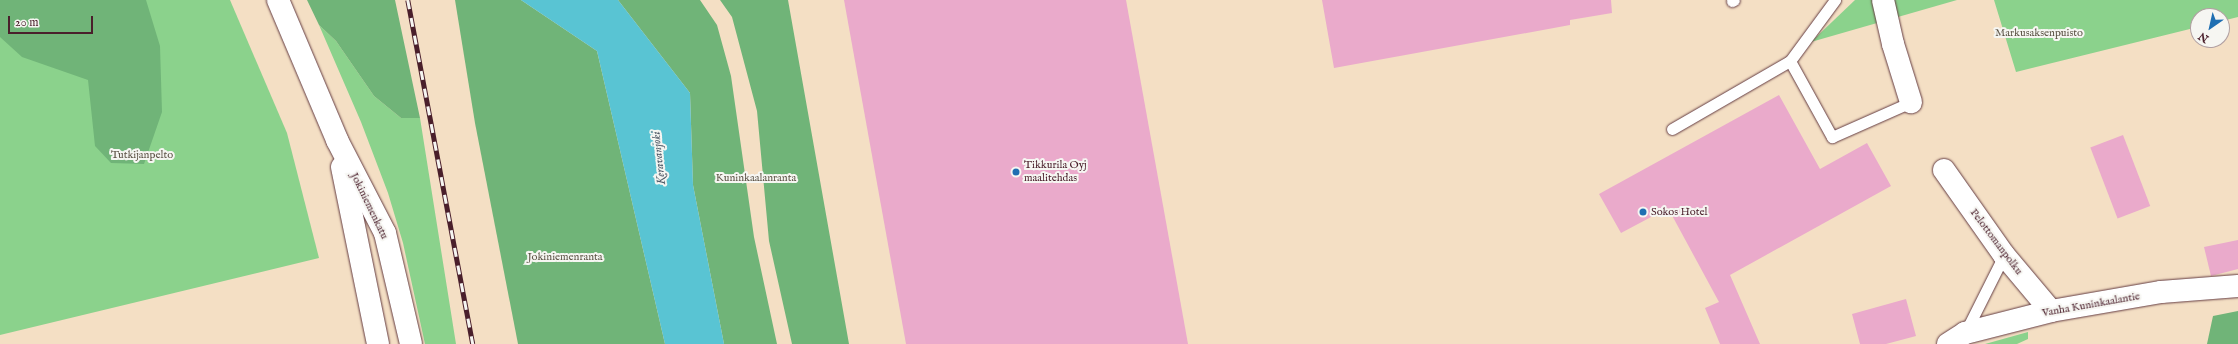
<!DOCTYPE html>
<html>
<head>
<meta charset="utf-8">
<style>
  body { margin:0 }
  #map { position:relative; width:2238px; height:344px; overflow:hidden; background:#f4dfc4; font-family:"IM FELL English",serif }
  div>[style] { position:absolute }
  .green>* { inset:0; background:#8bd28c }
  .forest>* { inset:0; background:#70b478 }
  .water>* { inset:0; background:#59c4d3 }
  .building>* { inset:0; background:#eaaacb; transform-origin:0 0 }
  .roads { filter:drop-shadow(0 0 1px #643c42) drop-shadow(0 0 1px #643c42) }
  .lane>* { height:11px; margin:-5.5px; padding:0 5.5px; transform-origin:5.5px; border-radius:5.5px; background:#fff }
  .street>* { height:22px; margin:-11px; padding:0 11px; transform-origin:11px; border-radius:11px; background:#fff }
  .primary>* { height:22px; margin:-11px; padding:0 11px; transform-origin:11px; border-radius:11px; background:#fff }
  .rail>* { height:4.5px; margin-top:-2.25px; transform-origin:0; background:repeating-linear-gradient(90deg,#f6f6f2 0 9px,#4a1f2b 0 18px); box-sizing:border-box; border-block:1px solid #4a1f2b }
  .dots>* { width:11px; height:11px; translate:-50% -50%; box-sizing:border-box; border:2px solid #f6f6f2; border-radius:50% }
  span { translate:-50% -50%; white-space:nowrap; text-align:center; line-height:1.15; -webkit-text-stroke:4px #f6f6f2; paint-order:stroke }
  .park-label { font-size:11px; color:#5e5548 }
  .poi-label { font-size:11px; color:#4a1f2b }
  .left { translate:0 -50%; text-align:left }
  .street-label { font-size:11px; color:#4a1f2b }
  .water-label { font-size:12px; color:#4f5966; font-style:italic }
  .north { position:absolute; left:2190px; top:8px; width:40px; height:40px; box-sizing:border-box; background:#f6f6f2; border:1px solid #b1a0a2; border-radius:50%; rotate:214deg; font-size:11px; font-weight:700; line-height:16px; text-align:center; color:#4a1f2b }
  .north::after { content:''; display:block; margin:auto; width:14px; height:18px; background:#1f6fb2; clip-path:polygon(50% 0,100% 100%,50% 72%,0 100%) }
  .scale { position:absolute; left:8px; top:16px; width:85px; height:18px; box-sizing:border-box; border:2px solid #4a1f2b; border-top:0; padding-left:5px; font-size:12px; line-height:14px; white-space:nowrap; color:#4a1f2b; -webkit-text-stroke:3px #f6f6f2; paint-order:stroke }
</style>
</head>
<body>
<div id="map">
  <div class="green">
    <div style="clip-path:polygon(0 0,230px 0,287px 133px,319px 258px,0 335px)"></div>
    <div style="clip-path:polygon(1855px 0,1957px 0,1811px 42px)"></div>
    <div style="clip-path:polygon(1994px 0,2238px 0,2238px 17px,2222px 21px,2222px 16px,2198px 16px,2198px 27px,2016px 72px)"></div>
    <div style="clip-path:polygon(319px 25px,336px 41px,374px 96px,401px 118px,420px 118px,456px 344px,425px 344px,403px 243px,388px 193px,361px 122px)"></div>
    <div style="clip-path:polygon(2028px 332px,2028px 339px,2017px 344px,1985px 344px)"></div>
  </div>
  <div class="forest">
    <div style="clip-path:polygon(0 0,146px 0,160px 46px,162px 112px,144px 164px,111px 163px,95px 146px,88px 80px,22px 57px,0 37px)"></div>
    <div style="clip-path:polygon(307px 0,395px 0,420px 118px,401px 118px,374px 96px,336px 41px,319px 25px)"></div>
    <div style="clip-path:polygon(455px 0,521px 0,597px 51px,665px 344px,518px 344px,475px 123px)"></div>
    <div style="clip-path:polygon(618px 0,700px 0,717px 25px,731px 76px,754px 237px,777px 344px,724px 344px,693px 185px,690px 93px)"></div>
    <div style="clip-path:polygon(720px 0,788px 0,849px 344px,792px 344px,769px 241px,757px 111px,732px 17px)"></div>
    <div style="clip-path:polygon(2238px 311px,2238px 344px,2207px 344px,2213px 316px)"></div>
  </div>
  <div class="water">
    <div style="clip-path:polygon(521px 0,618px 0,690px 93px,693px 185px,724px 344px,665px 344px,597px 51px)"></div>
  </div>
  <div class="building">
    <div style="clip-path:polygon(844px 0,1126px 0,1188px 344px,906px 344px)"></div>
    <div style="clip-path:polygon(1322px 0,1611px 0,1612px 13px,1570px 20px,1570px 25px,1334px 68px)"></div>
    <div style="clip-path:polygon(1779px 95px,1820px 169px,1867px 143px,1891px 186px,1730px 275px,1760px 344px,1720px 344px,1705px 308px,1719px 302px,1668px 208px,1621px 233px,1599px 194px)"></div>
    <div style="left:2123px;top:135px;width:76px;height:35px;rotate:69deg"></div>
    <div style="clip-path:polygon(2238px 240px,2238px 269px,2211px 276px,2204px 247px)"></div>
    <div style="clip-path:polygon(1906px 299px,1916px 336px,1886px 344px,1860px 344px,1852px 314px)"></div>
  </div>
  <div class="roads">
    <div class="lane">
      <div style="left:1732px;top:1px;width:2px;rotate:-27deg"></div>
      <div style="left:1790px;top:61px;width:87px;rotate:61.1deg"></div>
      <div style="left:1832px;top:137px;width:86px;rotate:-23.9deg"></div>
      <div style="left:1672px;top:129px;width:136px;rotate:-30deg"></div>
      <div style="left:1790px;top:61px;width:76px;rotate:-53.6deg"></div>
      <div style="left:1965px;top:333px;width:87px;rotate:-63.4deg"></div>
    </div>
    <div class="street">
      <div style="left:1883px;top:0;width:45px;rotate:77.2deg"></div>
      <div style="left:1893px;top:44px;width:61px;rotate:72.8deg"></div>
      <div style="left:1944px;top:170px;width:104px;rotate:54.8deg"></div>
      <div style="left:2004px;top:255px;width:73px;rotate:50deg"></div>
      <div style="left:1948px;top:344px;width:20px;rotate:-33deg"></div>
      <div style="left:1965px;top:333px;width:89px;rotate:-14.3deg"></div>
      <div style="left:2051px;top:311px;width:112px;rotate:-9.8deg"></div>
      <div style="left:2161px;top:292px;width:77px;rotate:-4.5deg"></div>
    </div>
    <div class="primary">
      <div style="left:278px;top:0;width:152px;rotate:67.1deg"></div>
      <div style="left:337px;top:140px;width:105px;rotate:62.7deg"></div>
      <div style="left:385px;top:233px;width:114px;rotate:76.8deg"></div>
      <div style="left:342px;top:167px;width:181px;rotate:78.5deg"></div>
    </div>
  </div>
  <div class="rail">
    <div style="left:408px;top:0;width:350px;rotate:79.3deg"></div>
  </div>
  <div class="dots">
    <div style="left:1016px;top:172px;background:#1f6fb2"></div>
    <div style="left:1643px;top:212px;background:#1f6fb2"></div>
  </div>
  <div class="park-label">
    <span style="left:2039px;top:33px">Markusaksenpuisto</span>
    <span style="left:142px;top:155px">Tutkijanpelto</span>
    <span style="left:756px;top:178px">Kuninkaalanranta</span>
    <span style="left:565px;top:257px">Jokiniemenranta</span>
  </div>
  <div class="poi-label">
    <span class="left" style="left:1024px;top:172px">Tikkurila Oyj<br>maalitehdas</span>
    <span class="left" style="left:1651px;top:212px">Sokos Hotel</span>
  </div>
  <div class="street-label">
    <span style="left:369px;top:206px;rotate:64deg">Jokiniemenkatu</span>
    <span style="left:1996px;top:242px;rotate:53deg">Pelottomanpolku</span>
    <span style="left:2091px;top:305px;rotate:-10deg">Vanha Kuninkaalantie</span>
  </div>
  <div class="water-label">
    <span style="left:659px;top:158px;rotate:-96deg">Keravanjoki</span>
  </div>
  <div class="north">N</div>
  <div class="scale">20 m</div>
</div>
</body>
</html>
